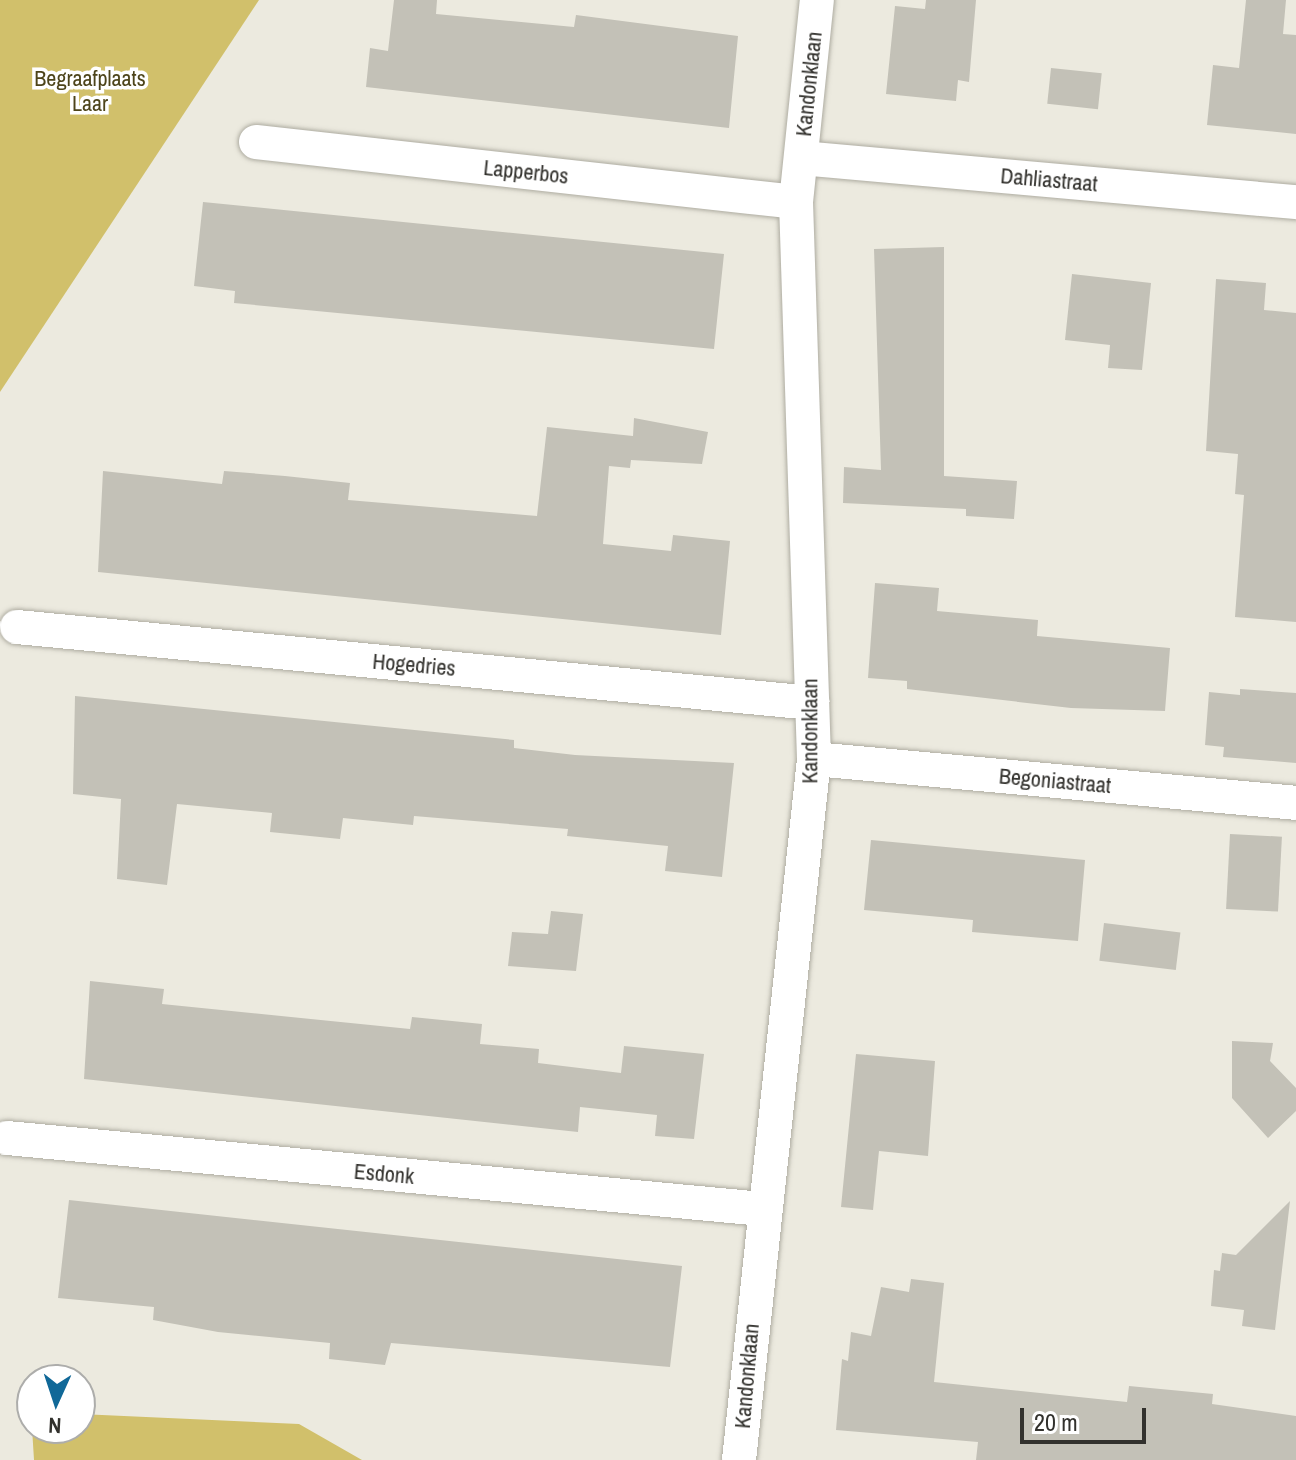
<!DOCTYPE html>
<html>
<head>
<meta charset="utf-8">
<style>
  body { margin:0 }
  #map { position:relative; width:1296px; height:1460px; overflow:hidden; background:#eceadf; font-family:"Archivo Narrow",sans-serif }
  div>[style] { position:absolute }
  .green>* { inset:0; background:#d1c06b }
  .building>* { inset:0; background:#c3c1b7; transform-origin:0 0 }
  .roads { filter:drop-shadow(0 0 2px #aeaca1) drop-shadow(0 0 2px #aeaca1) }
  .minor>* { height:34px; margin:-17px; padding:0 17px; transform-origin:17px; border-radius:17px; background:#fff }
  span { translate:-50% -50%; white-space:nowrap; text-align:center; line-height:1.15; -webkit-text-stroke:7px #fff; paint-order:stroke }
  .park-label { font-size:22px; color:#4d441a }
  .street-label { font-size:22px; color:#32312d }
  .north { position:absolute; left:16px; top:1364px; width:80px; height:80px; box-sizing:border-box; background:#fff; border:2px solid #adadab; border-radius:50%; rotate:183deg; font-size:22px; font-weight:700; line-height:32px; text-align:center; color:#32312d }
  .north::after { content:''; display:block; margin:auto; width:28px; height:36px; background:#106898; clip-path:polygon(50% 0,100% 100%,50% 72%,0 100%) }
  .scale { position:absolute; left:1020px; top:1408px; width:126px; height:36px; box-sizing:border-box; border:4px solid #32312d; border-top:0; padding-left:10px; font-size:24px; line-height:28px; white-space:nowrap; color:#32312d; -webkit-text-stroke:6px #fff; paint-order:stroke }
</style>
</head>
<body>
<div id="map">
  <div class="green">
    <div style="clip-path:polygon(0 0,259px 0,0 392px)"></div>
    <div style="clip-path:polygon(31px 1412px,32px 1428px,80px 1428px,80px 1414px,299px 1424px,362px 1460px,34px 1460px)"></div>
  </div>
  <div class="building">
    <div style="clip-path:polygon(394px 0,437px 0,436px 14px,574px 27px,576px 15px,738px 36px,729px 128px,366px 87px,370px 48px,388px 51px)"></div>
    <div style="clip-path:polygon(926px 0,976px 0,969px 82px,958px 80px,956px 101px,886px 94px,895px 6px,925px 9px)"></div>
    <div style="clip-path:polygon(1246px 0,1286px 0,1283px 34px,1296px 35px,1296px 134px,1207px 125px,1213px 65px,1239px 68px)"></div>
    <div style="left:1051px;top:68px;width:51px;height:36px;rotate:6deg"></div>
    <div style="clip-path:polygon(203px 202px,724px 254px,714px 349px,234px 303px,235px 291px,194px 286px)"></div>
    <div style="clip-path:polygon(944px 247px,944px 476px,1017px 481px,1014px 519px,966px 516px,966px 509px,843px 503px,844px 467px,881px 470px,874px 249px)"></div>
    <div style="clip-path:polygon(1072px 274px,1151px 283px,1142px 370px,1108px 368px,1110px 345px,1065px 340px)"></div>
    <div style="clip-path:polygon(1216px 279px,1266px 283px,1264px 310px,1296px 313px,1296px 622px,1235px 617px,1244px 495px,1235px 494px,1238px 454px,1206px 451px)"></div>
    <div style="clip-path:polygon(634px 418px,708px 432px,702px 464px,631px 460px,630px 468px,609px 466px,603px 544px,671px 551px,673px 535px,730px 541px,721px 635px,98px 572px,103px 471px,222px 484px,224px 471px,285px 476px,350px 483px,348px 500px,537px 516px,547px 427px,633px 436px)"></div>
    <div style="clip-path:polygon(875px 583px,939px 588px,937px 611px,1038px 620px,1037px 636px,1170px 648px,1165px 711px,1071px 708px,907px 689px,907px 681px,868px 678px)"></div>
    <div style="clip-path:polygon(1240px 689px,1296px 693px,1296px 763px,1223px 757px,1224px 747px,1205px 745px,1209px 692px,1240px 695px)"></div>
    <div style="clip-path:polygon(75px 696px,514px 740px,514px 748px,575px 755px,734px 763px,722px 877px,665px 871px,668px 846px,567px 836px,568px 829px,414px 816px,413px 825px,343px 818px,340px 839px,270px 832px,272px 813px,177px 804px,167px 885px,117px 879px,121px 799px,73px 794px)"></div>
    <div style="left:1230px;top:834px;width:52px;height:75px;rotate:3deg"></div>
    <div style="clip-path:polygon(871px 840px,1085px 860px,1078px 941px,972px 932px,973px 920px,864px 910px)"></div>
    <div style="clip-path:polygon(551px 911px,583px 914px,576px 971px,508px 966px,512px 932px,548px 934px)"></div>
    <div style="left:1104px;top:923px;width:77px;height:38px;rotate:7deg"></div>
    <div style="clip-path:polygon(90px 981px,164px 989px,162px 1004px,410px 1029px,412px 1017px,482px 1024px,480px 1044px,539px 1049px,538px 1063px,621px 1073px,624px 1046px,704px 1054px,694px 1139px,655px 1136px,657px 1115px,580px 1107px,578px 1132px,84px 1079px)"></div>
    <div style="clip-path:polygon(1232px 1041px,1273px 1043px,1270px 1061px,1296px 1088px,1296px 1111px,1268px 1138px,1232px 1098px)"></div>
    <div style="clip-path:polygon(856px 1054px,935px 1061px,928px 1156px,879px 1151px,873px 1210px,841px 1207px)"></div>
    <div style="clip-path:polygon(69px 1200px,682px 1266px,670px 1367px,391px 1343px,385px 1365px,329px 1359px,330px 1343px,218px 1332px,153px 1320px,154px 1307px,58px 1298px)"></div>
    <div style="clip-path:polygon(1290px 1201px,1275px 1330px,1242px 1326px,1244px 1310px,1211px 1306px,1214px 1270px,1220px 1271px,1222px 1253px,1236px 1255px)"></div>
    <div style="clip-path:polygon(911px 1279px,944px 1283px,934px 1382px,1127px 1402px,1129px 1386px,1213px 1394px,1212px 1404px,1296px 1416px,1296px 1460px,976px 1460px,978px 1442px,836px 1430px,842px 1359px,848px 1361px,851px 1332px,871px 1336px,881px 1287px,909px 1292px)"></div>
  </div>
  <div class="roads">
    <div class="minor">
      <div style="left:256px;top:142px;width:543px;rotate:6.34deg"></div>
      <div style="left:801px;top:158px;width:497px;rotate:5.1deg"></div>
      <div style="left:17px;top:627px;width:799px;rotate:5.46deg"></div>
      <div style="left:814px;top:759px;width:484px;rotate:5.2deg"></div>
      <div style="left:7px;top:1138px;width:758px;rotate:5.37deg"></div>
      <div style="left:739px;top:1460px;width:705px;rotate:-83.89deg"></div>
      <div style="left:814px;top:759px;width:557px;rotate:-91.85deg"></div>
      <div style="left:796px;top:202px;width:203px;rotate:-84.1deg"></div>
    </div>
  </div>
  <div class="park-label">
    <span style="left:90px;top:91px">Begraafplaats<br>Laar</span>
  </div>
  <div class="street-label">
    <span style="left:809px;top:84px;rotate:-84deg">Kandonklaan</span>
    <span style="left:526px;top:172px;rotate:6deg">Lapperbos</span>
    <span style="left:1049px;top:180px;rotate:5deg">Dahliastraat</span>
    <span style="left:414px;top:665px;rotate:5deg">Hogedries</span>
    <span style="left:810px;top:731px;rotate:-90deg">Kandonklaan</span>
    <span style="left:1055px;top:781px;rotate:5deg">Begoniastraat</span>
    <span style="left:384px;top:1174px;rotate:5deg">Esdonk</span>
    <span style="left:747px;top:1376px;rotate:-85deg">Kandonklaan</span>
  </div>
  <div class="north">N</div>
  <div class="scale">20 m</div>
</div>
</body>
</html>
